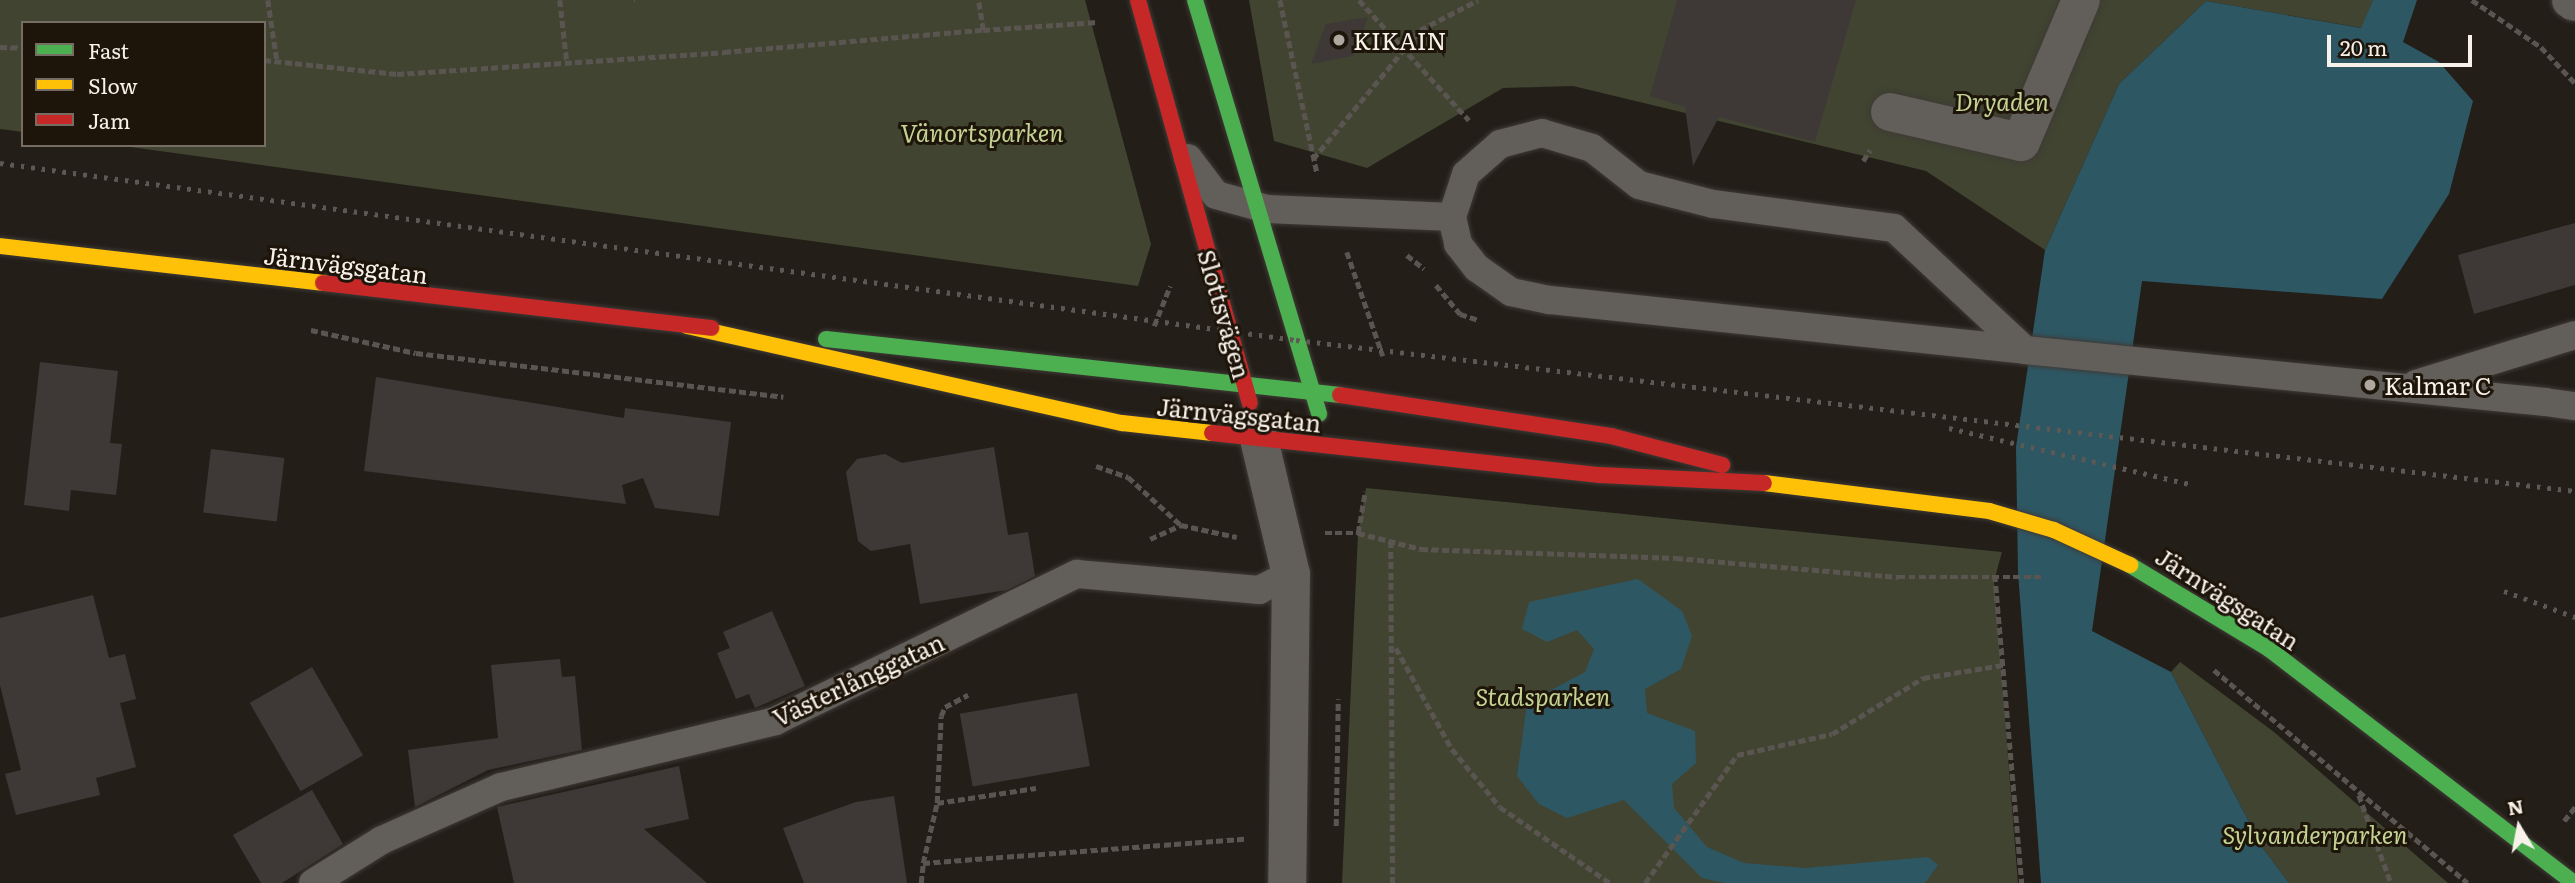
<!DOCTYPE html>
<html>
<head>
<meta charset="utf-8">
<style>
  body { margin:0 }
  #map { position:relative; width:2575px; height:883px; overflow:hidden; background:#231e18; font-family:Literata,serif }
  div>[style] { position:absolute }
  .green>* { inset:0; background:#404431 }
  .water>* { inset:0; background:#2e5764 }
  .building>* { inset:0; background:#3e3936; transform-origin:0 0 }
  .path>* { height:4.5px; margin-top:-2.25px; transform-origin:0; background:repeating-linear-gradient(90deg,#5a5551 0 7px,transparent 0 10.5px) }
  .roads { filter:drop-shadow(0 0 2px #3f3a36) drop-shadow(0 0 2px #3f3a36) }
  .lane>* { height:28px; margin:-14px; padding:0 14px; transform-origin:14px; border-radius:14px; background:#625e59 }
  .street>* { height:38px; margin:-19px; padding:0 19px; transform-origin:19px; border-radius:19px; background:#625e59 }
  .fast>* { height:16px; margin:-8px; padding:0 8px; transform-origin:8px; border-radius:8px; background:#4caf50 }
  .slow>* { height:16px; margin:-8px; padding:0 8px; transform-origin:8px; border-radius:8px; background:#ffc107 }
  .jam>* { height:16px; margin:-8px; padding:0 8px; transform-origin:8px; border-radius:8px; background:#c62828 }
  .rail>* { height:5px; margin-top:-2.5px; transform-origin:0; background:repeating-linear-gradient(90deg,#5c5854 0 3.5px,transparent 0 10.5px) }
  .dots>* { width:19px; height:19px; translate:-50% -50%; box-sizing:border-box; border:4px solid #1e150a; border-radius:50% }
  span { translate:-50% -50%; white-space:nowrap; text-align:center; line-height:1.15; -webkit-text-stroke:6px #1e150a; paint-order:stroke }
  .poi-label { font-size:24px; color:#f8f1ea }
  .left { translate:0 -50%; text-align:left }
  .park-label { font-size:24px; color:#c4d393; font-style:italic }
  .street-label { font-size:24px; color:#f8f1ea }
  .legend { position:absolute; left:21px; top:21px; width:245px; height:126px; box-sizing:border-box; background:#1e150a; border:2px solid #756d64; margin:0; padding:9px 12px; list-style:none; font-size:21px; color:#f8f1ea }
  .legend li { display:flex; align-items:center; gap:14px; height:35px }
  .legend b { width:35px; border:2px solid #756d64 }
  .north { position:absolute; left:2484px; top:792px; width:70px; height:70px; -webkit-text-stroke:5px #1e150a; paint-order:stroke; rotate:350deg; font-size:19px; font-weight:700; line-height:28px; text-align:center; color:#f8f1ea }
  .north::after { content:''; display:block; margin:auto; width:24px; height:32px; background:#f8f1ea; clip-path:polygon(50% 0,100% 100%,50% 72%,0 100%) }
  .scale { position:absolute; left:2327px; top:35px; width:145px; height:32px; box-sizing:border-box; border:4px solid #f8f1ea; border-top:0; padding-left:9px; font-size:21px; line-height:24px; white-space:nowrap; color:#f8f1ea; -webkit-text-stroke:5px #1e150a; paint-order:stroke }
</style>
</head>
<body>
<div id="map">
  <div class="green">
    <div style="clip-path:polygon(0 0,1085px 0,1151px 244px,1138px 286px,116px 145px,264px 145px,264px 23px,23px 23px,23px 132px,0 129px)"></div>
    <div style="clip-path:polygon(1249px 0,2373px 0,2362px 28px,2206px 1px,2119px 84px,2045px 250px,1926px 171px,1573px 86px,1503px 88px,1367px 168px,1274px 141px)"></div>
    <div style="clip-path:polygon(1366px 488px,2002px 552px,1994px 581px,2018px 883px,1342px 883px,1358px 533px)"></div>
    <div style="clip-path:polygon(2180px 662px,2274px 732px,2448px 883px,2289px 883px,2262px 847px,2171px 672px)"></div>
  </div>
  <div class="water">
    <div style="clip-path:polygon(2373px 0,2417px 0,2403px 42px,2439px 62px,2473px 101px,2449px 194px,2382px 299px,2142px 281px,2092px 631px,2171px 672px,2262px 847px,2289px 883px,2041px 883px,2018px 572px,2016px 447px,2045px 250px,2119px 84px,2206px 1px,2361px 28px)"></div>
    <div style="clip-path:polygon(1638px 579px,1682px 611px,1692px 636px,1681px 669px,1645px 689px,1647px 713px,1695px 731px,1696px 763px,1672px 784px,1674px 808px,1707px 847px,1744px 863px,1805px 868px,1928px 857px,1938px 865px,1925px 883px,1724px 883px,1702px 878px,1624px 800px,1567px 818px,1539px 804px,1517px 776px,1527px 703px,1585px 672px,1594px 649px,1577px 630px,1547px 642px,1522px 629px,1529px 602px)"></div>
  </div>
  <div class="building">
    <div style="clip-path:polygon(1677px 0,1856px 0,1815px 142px,1719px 117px,1693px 166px,1685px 107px,1650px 96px)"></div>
    <div style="clip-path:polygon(1368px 17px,1353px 56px,1311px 64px,1326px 24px)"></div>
    <div style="clip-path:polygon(2575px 223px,2575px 285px,2474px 314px,2458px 255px)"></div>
    <div style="clip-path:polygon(40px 362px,118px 371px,110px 443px,122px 444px,116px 495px,71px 490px,69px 511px,24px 505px)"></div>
    <div style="clip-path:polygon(376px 377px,624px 418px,625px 408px,731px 422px,719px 516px,655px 508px,643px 478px,622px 485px,626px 504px,364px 471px)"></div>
    <div style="clip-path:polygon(994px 447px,1008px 535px,1028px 532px,1035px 576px,1007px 590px,920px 604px,910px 544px,871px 551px,858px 541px,846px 472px,857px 459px,885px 454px,902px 463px)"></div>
    <div style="left:211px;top:449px;width:74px;height:64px;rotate:7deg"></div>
    <div style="clip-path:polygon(93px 595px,109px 658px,125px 654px,136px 699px,120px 703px,136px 767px,96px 778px,100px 795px,16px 815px,5px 774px,21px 770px,0 685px,0 618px)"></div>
    <div style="clip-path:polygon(772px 611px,805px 686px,755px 708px,749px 694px,736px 699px,717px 653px,730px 648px,723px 632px)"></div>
    <div style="clip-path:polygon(560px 659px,562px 677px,575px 676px,582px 750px,488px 770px,415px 807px,408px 750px,498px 738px,491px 665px)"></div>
    <div style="left:312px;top:667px;width:102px;height:72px;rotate:60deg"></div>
    <div style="left:1077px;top:693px;width:74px;height:119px;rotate:80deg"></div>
    <div style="clip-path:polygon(679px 766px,689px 819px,644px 829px,707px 883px,514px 883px,497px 807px)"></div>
    <div style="clip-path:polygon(312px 790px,343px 844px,282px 883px,261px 883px,233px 835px)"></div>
    <div style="clip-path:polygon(894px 796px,907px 883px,804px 883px,783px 828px,856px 802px)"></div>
  </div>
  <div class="path">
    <div style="left:268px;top:0;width:61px;rotate:81.5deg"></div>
    <div style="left:560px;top:0;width:62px;rotate:83.6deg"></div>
    <div style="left:634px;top:0;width:1px"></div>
    <div style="left:1280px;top:0;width:176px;rotate:77.9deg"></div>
    <div style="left:1359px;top:0;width:163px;rotate:47.5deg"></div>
    <div style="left:2472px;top:0;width:83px;rotate:34.3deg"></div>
    <div style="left:2541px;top:47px;width:50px;rotate:46.6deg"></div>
    <div style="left:983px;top:30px;width:115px;rotate:-4deg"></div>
    <div style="left:0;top:47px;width:23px;rotate:2deg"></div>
    <div style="left:264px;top:60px;width:134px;rotate:6deg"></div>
    <div style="left:397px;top:74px;width:328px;rotate:-3.8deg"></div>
    <div style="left:724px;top:52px;width:260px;rotate:-4.9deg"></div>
    <div style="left:983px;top:30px;width:30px;rotate:-99deg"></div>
    <div style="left:1313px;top:159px;width:168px;rotate:-50.3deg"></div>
    <div style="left:1420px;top:30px;width:65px;rotate:-27.3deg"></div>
    <div style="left:1863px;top:161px;width:13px;rotate:-58deg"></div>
    <div style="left:1347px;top:252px;width:110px;rotate:70.9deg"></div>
    <div style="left:1407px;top:255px;width:22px;rotate:39deg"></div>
    <div style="left:1436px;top:285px;width:38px;rotate:50deg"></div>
    <div style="left:1460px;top:314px;width:20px;rotate:18deg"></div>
    <div style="left:1154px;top:326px;width:43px;rotate:-68.2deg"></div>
    <div style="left:311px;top:330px;width:107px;rotate:12.4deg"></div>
    <div style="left:416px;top:353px;width:370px;rotate:6.8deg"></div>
    <div style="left:1096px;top:466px;width:34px;rotate:19deg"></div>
    <div style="left:1128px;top:477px;width:72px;rotate:42.2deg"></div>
    <div style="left:1181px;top:525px;width:57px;rotate:12.1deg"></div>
    <div style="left:1325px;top:533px;width:33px"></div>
    <div style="left:1358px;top:533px;width:65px;rotate:14.3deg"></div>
    <div style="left:1421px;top:549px;width:255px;rotate:2deg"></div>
    <div style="left:1676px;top:558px;width:223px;rotate:4.9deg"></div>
    <div style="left:1898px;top:577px;width:143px"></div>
    <div style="left:1358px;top:533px;width:42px;rotate:-80.3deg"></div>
    <div style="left:1150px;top:539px;width:34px;rotate:-24deg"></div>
    <div style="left:1391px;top:541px;width:342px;rotate:89.7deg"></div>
    <div style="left:1995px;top:575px;width:309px;rotate:85deg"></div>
    <div style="left:1396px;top:648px;width:115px;rotate:61deg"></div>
    <div style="left:1452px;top:749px;width:75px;rotate:50.4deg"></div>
    <div style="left:1500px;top:807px;width:134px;rotate:34.6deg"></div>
    <div style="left:2214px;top:670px;width:331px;rotate:40deg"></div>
    <div style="left:2359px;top:795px;width:94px;rotate:70deg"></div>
    <div style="left:937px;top:803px;width:87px;rotate:-87.4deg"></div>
    <div style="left:941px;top:716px;width:10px;rotate:-66deg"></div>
    <div style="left:945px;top:707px;width:26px;rotate:-28deg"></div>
    <div style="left:2564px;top:821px;width:18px;rotate:-52deg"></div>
    <div style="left:1336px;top:826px;width:127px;rotate:-89.1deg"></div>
    <div style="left:923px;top:863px;width:62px;rotate:-76.9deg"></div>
    <div style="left:937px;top:803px;width:100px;rotate:-8.6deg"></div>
    <div style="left:921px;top:883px;width:20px;rotate:-84deg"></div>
    <div style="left:923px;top:863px;width:322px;rotate:-4.3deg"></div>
    <div style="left:1645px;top:883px;width:158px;rotate:-54.3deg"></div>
    <div style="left:1737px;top:755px;width:97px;rotate:-12.5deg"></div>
    <div style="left:1832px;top:734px;width:107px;rotate:-31.6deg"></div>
    <div style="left:1923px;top:678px;width:81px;rotate:-9.2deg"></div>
  </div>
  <div class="roads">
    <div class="lane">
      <div style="left:1188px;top:158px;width:46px;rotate:52.9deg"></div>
      <div style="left:1216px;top:195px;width:53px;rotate:15.4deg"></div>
      <div style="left:1267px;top:209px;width:185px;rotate:2.5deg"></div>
      <div style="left:2025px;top:350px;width:179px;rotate:-137deg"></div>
      <div style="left:1894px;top:228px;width:183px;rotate:-172.4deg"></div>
      <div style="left:1713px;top:204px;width:76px;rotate:-165.6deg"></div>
      <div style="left:1639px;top:185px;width:60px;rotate:-141.8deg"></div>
      <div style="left:1592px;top:148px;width:52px;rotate:-163.3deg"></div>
      <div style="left:1542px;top:133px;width:43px;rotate:165.3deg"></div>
      <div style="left:1500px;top:144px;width:45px;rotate:138.6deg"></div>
      <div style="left:1466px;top:174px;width:45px;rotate:108deg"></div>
      <div style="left:1452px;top:217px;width:28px;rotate:77deg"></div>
      <div style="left:1458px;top:244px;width:31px;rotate:52deg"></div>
      <div style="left:1477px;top:268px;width:42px;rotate:35.2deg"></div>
      <div style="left:1511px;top:292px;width:40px;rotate:12deg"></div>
      <div style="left:1550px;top:300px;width:478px;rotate:6deg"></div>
      <div style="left:2025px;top:350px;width:523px;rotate:5.71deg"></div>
      <div style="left:2545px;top:402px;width:30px;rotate:8deg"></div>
      <div style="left:2416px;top:384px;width:166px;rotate:-17.1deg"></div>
      <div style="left:313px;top:883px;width:81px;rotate:-31.9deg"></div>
      <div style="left:382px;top:840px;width:130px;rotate:-24deg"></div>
      <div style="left:501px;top:787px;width:282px;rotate:-13.5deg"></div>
      <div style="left:775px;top:721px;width:336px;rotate:-26deg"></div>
      <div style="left:1077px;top:574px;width:183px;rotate:5deg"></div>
      <div style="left:1259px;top:590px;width:36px;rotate:-27deg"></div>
    </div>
    <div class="street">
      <div style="left:2571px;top:0;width:4px;rotate:27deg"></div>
      <div style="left:1890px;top:112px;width:134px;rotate:12.9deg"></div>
      <div style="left:2021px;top:142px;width:154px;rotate:-67.1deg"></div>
      <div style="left:1259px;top:439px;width:139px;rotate:76.7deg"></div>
      <div style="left:1291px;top:574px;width:309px;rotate:90.7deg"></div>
    </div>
    <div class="fast">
      <div style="left:1195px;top:0;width:432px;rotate:73.3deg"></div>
      <div style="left:826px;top:339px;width:517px;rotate:6.22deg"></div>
      <div style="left:2130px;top:565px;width:162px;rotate:31.1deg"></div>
      <div style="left:2269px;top:649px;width:384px;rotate:37.5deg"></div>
    </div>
    <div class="slow">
      <div style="left:0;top:246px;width:325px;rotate:6.5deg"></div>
      <div style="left:687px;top:326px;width:446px;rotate:12.6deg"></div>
      <div style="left:1122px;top:423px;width:91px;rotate:6.3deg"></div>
      <div style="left:1764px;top:483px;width:227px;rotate:7.1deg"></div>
      <div style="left:1989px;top:511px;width:68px;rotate:16.3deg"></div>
      <div style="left:2054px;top:530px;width:84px;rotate:24.7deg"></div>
    </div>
    <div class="jam">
      <div style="left:1138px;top:0;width:418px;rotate:74.5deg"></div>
      <div style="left:323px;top:283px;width:391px;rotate:6.6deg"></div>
      <div style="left:1340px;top:395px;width:274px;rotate:8.6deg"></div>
      <div style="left:1611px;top:436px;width:115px;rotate:14.6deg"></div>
      <div style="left:1212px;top:433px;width:390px;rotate:6.2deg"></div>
      <div style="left:1600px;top:475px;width:164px;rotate:2.8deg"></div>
    </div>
  </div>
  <div class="rail">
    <div style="left:0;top:163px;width:1308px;rotate:7.78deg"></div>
    <div style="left:1296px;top:340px;width:1288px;rotate:6.73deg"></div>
    <div style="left:1949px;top:428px;width:247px;rotate:13.1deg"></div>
    <div style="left:2504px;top:591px;width:76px;rotate:20.1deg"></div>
  </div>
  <div class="dots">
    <div style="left:1339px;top:40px;background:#ada7a0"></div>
    <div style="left:2370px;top:385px;background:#ada7a0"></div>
  </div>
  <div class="poi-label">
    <span class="left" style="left:1353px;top:40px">KIKAIN</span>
    <span class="left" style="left:2384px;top:385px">Kalmar C</span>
  </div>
  <div class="park-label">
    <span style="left:2002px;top:101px">Dryaden</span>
    <span style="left:982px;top:132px">Vänortsparken</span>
    <span style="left:1543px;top:696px">Stadsparken</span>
    <span style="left:2315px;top:834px">Sylvanderparken</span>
  </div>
  <div class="street-label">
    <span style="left:346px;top:264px;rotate:7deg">Järnvägsgatan</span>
    <span style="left:1225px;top:314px;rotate:74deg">Slottsvägen</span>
    <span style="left:1239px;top:414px;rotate:6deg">Järnvägsgatan</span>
    <span style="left:2228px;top:598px;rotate:33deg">Järnvägsgatan</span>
    <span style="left:858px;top:679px;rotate:-25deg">Västerlånggatan</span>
  </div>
  <ul class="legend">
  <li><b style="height:9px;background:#4caf50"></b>Fast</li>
  <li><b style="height:9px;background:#ffc107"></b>Slow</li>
  <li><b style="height:9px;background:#c62828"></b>Jam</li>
  </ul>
  <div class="north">N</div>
  <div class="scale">20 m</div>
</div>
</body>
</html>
